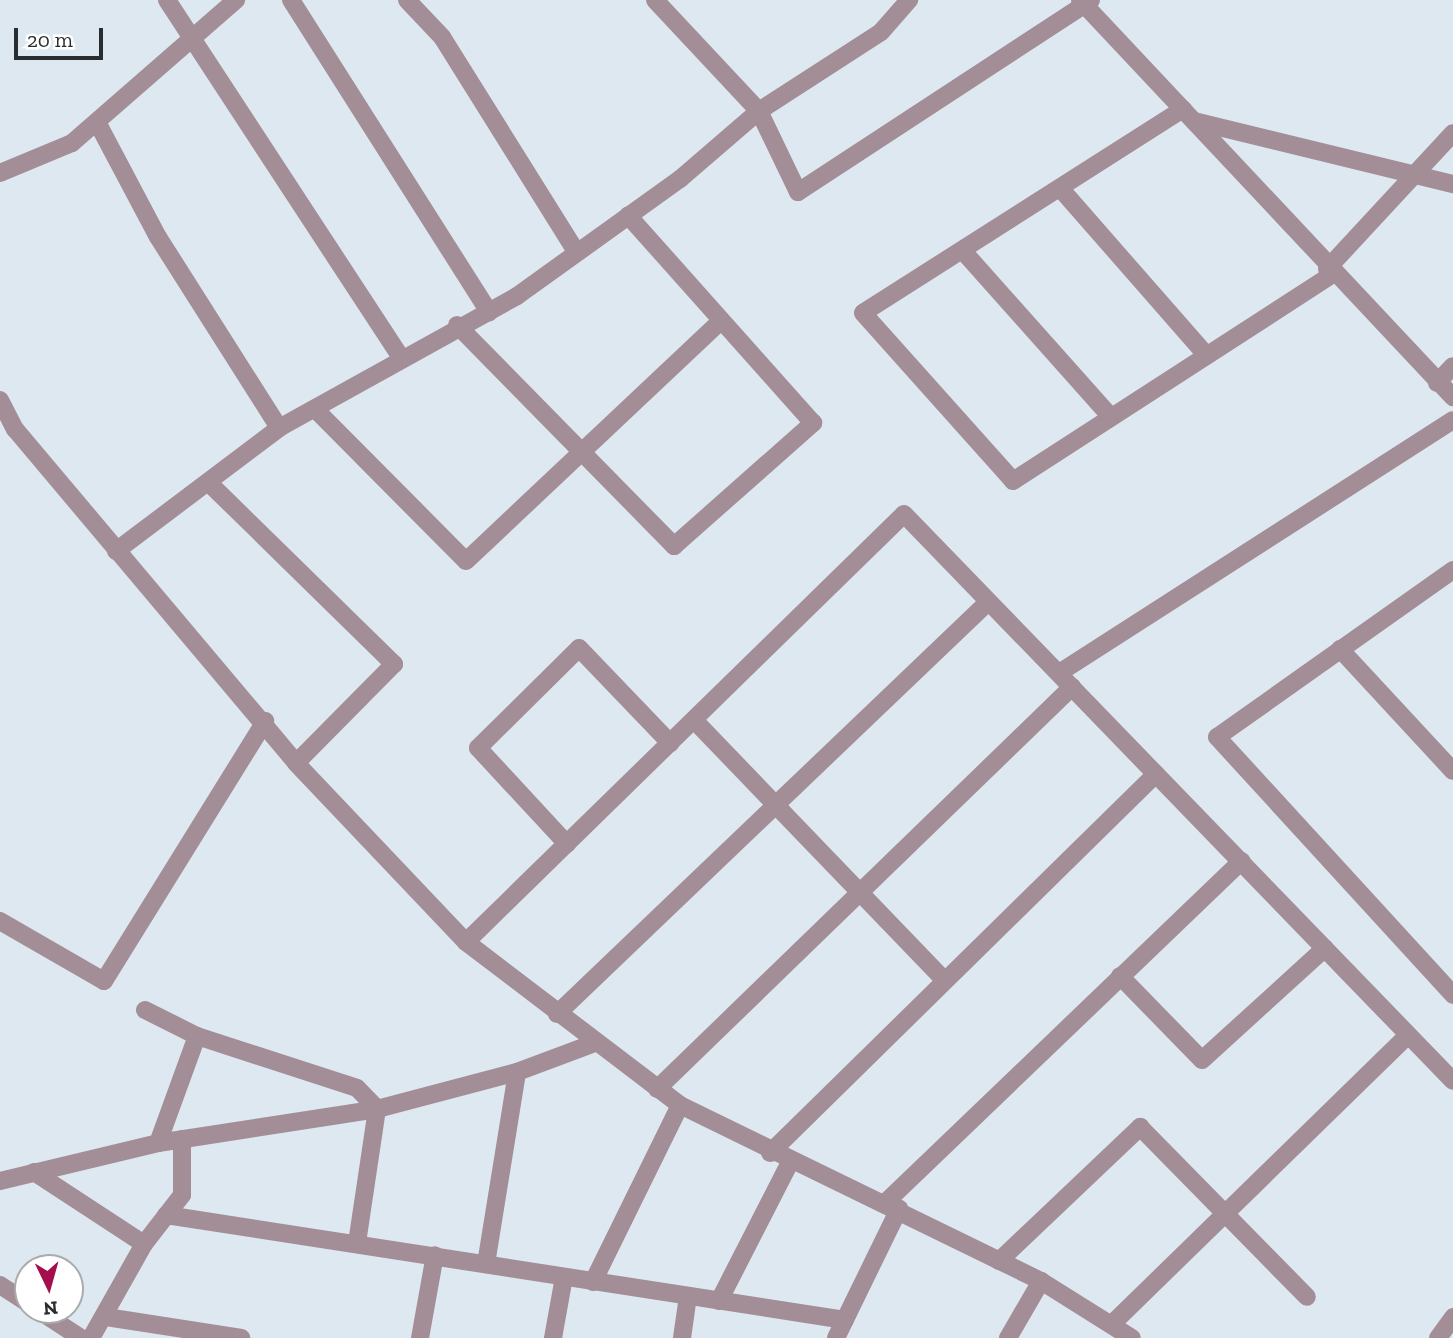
<!DOCTYPE html>
<html>
<head>
<meta charset="utf-8">
<style>
  body { margin:0 }
  #map { position:relative; width:1453px; height:1338px; overflow:hidden; background:#dde8f1; font-family:"Zilla Slab",serif }
  div>[style] { position:absolute }
  .lane>* { height:18px; margin:-9px; padding:0 9px; transform-origin:9px; border-radius:9px; background:#a38d97 }
  .street>* { height:18px; margin:-9px; padding:0 9px; transform-origin:9px; border-radius:9px; background:#a38d97 }
  span { translate:-50% -50%; white-space:nowrap; text-align:center; line-height:1.15; -webkit-text-stroke:5px #fff; paint-order:stroke }
  .north { position:absolute; left:14px; top:1254px; width:70px; height:70px; box-sizing:border-box; background:#fff; border:2px solid #a9abac; border-radius:50%; rotate:175deg; font-size:19px; font-weight:700; line-height:28px; text-align:center; color:#292d30 }
  .north::after { content:''; display:block; margin:auto; width:24px; height:32px; background:#a40e4c; clip-path:polygon(50% 0,100% 100%,50% 72%,0 100%) }
  .scale { position:absolute; left:14px; top:28px; width:89px; height:32px; box-sizing:border-box; border:4px solid #292d30; border-top:0; padding-left:9px; font-size:21px; line-height:24px; white-space:nowrap; color:#292d30; -webkit-text-stroke:5px #fff; paint-order:stroke }
</style>
</head>
<body>
<div id="map">
  <div class="lane">
    <div style="left:167px;top:0;width:428px;rotate:56.8deg"></div>
    <div style="left:1183px;top:109px;width:379px;rotate:147.5deg"></div>
    <div style="left:863px;top:313px;width:225px;rotate:48.2deg"></div>
    <div style="left:1013px;top:481px;width:381px;rotate:-32.9deg"></div>
    <div style="left:759px;top:111px;width:90px;rotate:64.3deg"></div>
    <div style="left:798px;top:192px;width:350px;rotate:-33.2deg"></div>
    <div style="left:97px;top:122px;width:130px;rotate:62.1deg"></div>
    <div style="left:158px;top:237px;width:226px;rotate:57.6deg"></div>
    <div style="left:1060px;top:188px;width:222px;rotate:48.8deg"></div>
    <div style="left:963px;top:251px;width:222px;rotate:48.3deg"></div>
    <div style="left:209px;top:483px;width:259px;rotate:44.4deg"></div>
    <div style="left:394px;top:664px;width:139px;rotate:134.7deg"></div>
    <div style="left:1120px;top:976px;width:117px;rotate:45.7deg"></div>
    <div style="left:1202px;top:1060px;width:166px;rotate:-42.3deg"></div>
    <div style="left:145px;top:1010px;width:58px;rotate:26.6deg"></div>
    <div style="left:197px;top:1036px;width:168px;rotate:18deg"></div>
    <div style="left:357px;top:1088px;width:29px;rotate:46deg"></div>
    <div style="left:158px;top:1143px;width:114px;rotate:-70deg"></div>
    <div style="left:999px;top:1261px;width:195px;rotate:-43.5deg"></div>
    <div style="left:1140px;top:1127px;width:238px;rotate:45.5deg"></div>
    <div style="left:593px;top:1282px;width:197px;rotate:-63.8deg"></div>
    <div style="left:719px;top:1301px;width:156px;rotate:-62.9deg"></div>
    <div style="left:1113px;top:1323px;width:412px;rotate:-44.3deg"></div>
    <div style="left:553px;top:1338px;width:62px;rotate:-79.8deg"></div>
    <div style="left:682px;top:1338px;width:42px;rotate:-81.9deg"></div>
    <div style="left:1008px;top:1338px;width:66px;rotate:-59.9deg"></div>
    <div style="left:1438px;top:1338px;width:26px;rotate:-54deg"></div>
  </div>
  <div class="street">
    <div style="left:291px;top:0;width:370px;rotate:57.6deg"></div>
    <div style="left:407px;top:0;width:51px;rotate:46.6deg"></div>
    <div style="left:442px;top:37px;width:251px;rotate:58deg"></div>
    <div style="left:655px;top:0;width:152px;rotate:46.9deg"></div>
    <div style="left:1080px;top:0;width:545px;rotate:46.79deg"></div>
    <div style="left:1194px;top:121px;width:267px;rotate:13.7deg"></div>
    <div style="left:0;top:173px;width:78px;rotate:-22.6deg"></div>
    <div style="left:72px;top:143px;width:218px;rotate:-41.1deg"></div>
    <div style="left:1327px;top:269px;width:185px;rotate:-47.2deg"></div>
    <div style="left:457px;top:325px;width:310px;rotate:45.5deg"></div>
    <div style="left:674px;top:546px;width:186px;rotate:-41.5deg"></div>
    <div style="left:813px;top:423px;width:278px;rotate:-131.7deg"></div>
    <div style="left:1437px;top:383px;width:23px;rotate:-47deg"></div>
    <div style="left:0;top:400px;width:33px;rotate:63deg"></div>
    <div style="left:15px;top:429px;width:436px;rotate:49.9deg"></div>
    <div style="left:296px;top:763px;width:247px;rotate:46.5deg"></div>
    <div style="left:466px;top:942px;width:269px;rotate:37.3deg"></div>
    <div style="left:680px;top:1105px;width:402px;rotate:26deg"></div>
    <div style="left:1041px;top:1281px;width:107px;rotate:32.1deg"></div>
    <div style="left:317px;top:411px;width:211px;rotate:45.2deg"></div>
    <div style="left:466px;top:561px;width:350px;rotate:-43.3deg"></div>
    <div style="left:116px;top:551px;width:204px;rotate:-37deg"></div>
    <div style="left:279px;top:428px;width:272px;rotate:-29deg"></div>
    <div style="left:517px;top:296px;width:201px;rotate:-35.7deg"></div>
    <div style="left:680px;top:179px;width:104px;rotate:-40.7deg"></div>
    <div style="left:759px;top:111px;width:145px;rotate:-32.9deg"></div>
    <div style="left:881px;top:32px;width:43px;rotate:-48.8deg"></div>
    <div style="left:1453px;top:570px;width:289px;rotate:144.7deg"></div>
    <div style="left:1217px;top:737px;width:350px;rotate:47.5deg"></div>
    <div style="left:1340px;top:649px;width:166px;rotate:47.2deg"></div>
    <div style="left:1059px;top:673px;width:468px;rotate:-32.7deg"></div>
    <div style="left:694px;top:720px;width:361px;rotate:46.1deg"></div>
    <div style="left:567px;top:844px;width:131px;rotate:-132.8deg"></div>
    <div style="left:478px;top:748px;width:142px;rotate:-44.7deg"></div>
    <div style="left:579px;top:648px;width:132px;rotate:46.2deg"></div>
    <div style="left:0;top:921px;width:120px;rotate:30deg"></div>
    <div style="left:104px;top:981px;width:306px;rotate:-58.2deg"></div>
    <div style="left:466px;top:942px;width:612px;rotate:-44.34deg"></div>
    <div style="left:904px;top:514px;width:789px;rotate:45.92deg"></div>
    <div style="left:557px;top:1014px;width:596px;rotate:-43.71deg"></div>
    <div style="left:657px;top:1089px;width:578px;rotate:-44.09deg"></div>
    <div style="left:770px;top:1153px;width:541px;rotate:-44.48deg"></div>
    <div style="left:34px;top:1172px;width:131px;rotate:33.2deg"></div>
    <div style="left:0;top:1181px;width:163px;rotate:-13.5deg"></div>
    <div style="left:158px;top:1143px;width:222px;rotate:-8.8deg"></div>
    <div style="left:377px;top:1109px;width:145px;rotate:-14.8deg"></div>
    <div style="left:517px;top:1072px;width:80px;rotate:-20.5deg"></div>
    <div style="left:885px;top:1203px;width:494px;rotate:-43.8deg"></div>
    <div style="left:166px;top:1215px;width:687px;rotate:8.79deg"></div>
    <div style="left:357px;top:1243px;width:135px;rotate:-81.5deg"></div>
    <div style="left:486px;top:1264px;width:194px;rotate:-80.8deg"></div>
    <div style="left:0;top:1285px;width:33px;rotate:33deg"></div>
    <div style="left:38px;top:1310px;width:51px;rotate:33.1deg"></div>
    <div style="left:106px;top:1317px;width:137px;rotate:8.8deg"></div>
    <div style="left:91px;top:1338px;width:108px;rotate:-60.6deg"></div>
    <div style="left:144px;top:1244px;width:62px;rotate:-52.2deg"></div>
    <div style="left:182px;top:1195px;width:56px;rotate:-90deg"></div>
    <div style="left:420px;top:1338px;width:84px;rotate:-79.8deg"></div>
    <div style="left:836px;top:1338px;width:144px;rotate:-64deg"></div>
  </div>
  <div class="north">N</div>
  <div class="scale">20 m</div>
</div>
</body>
</html>
